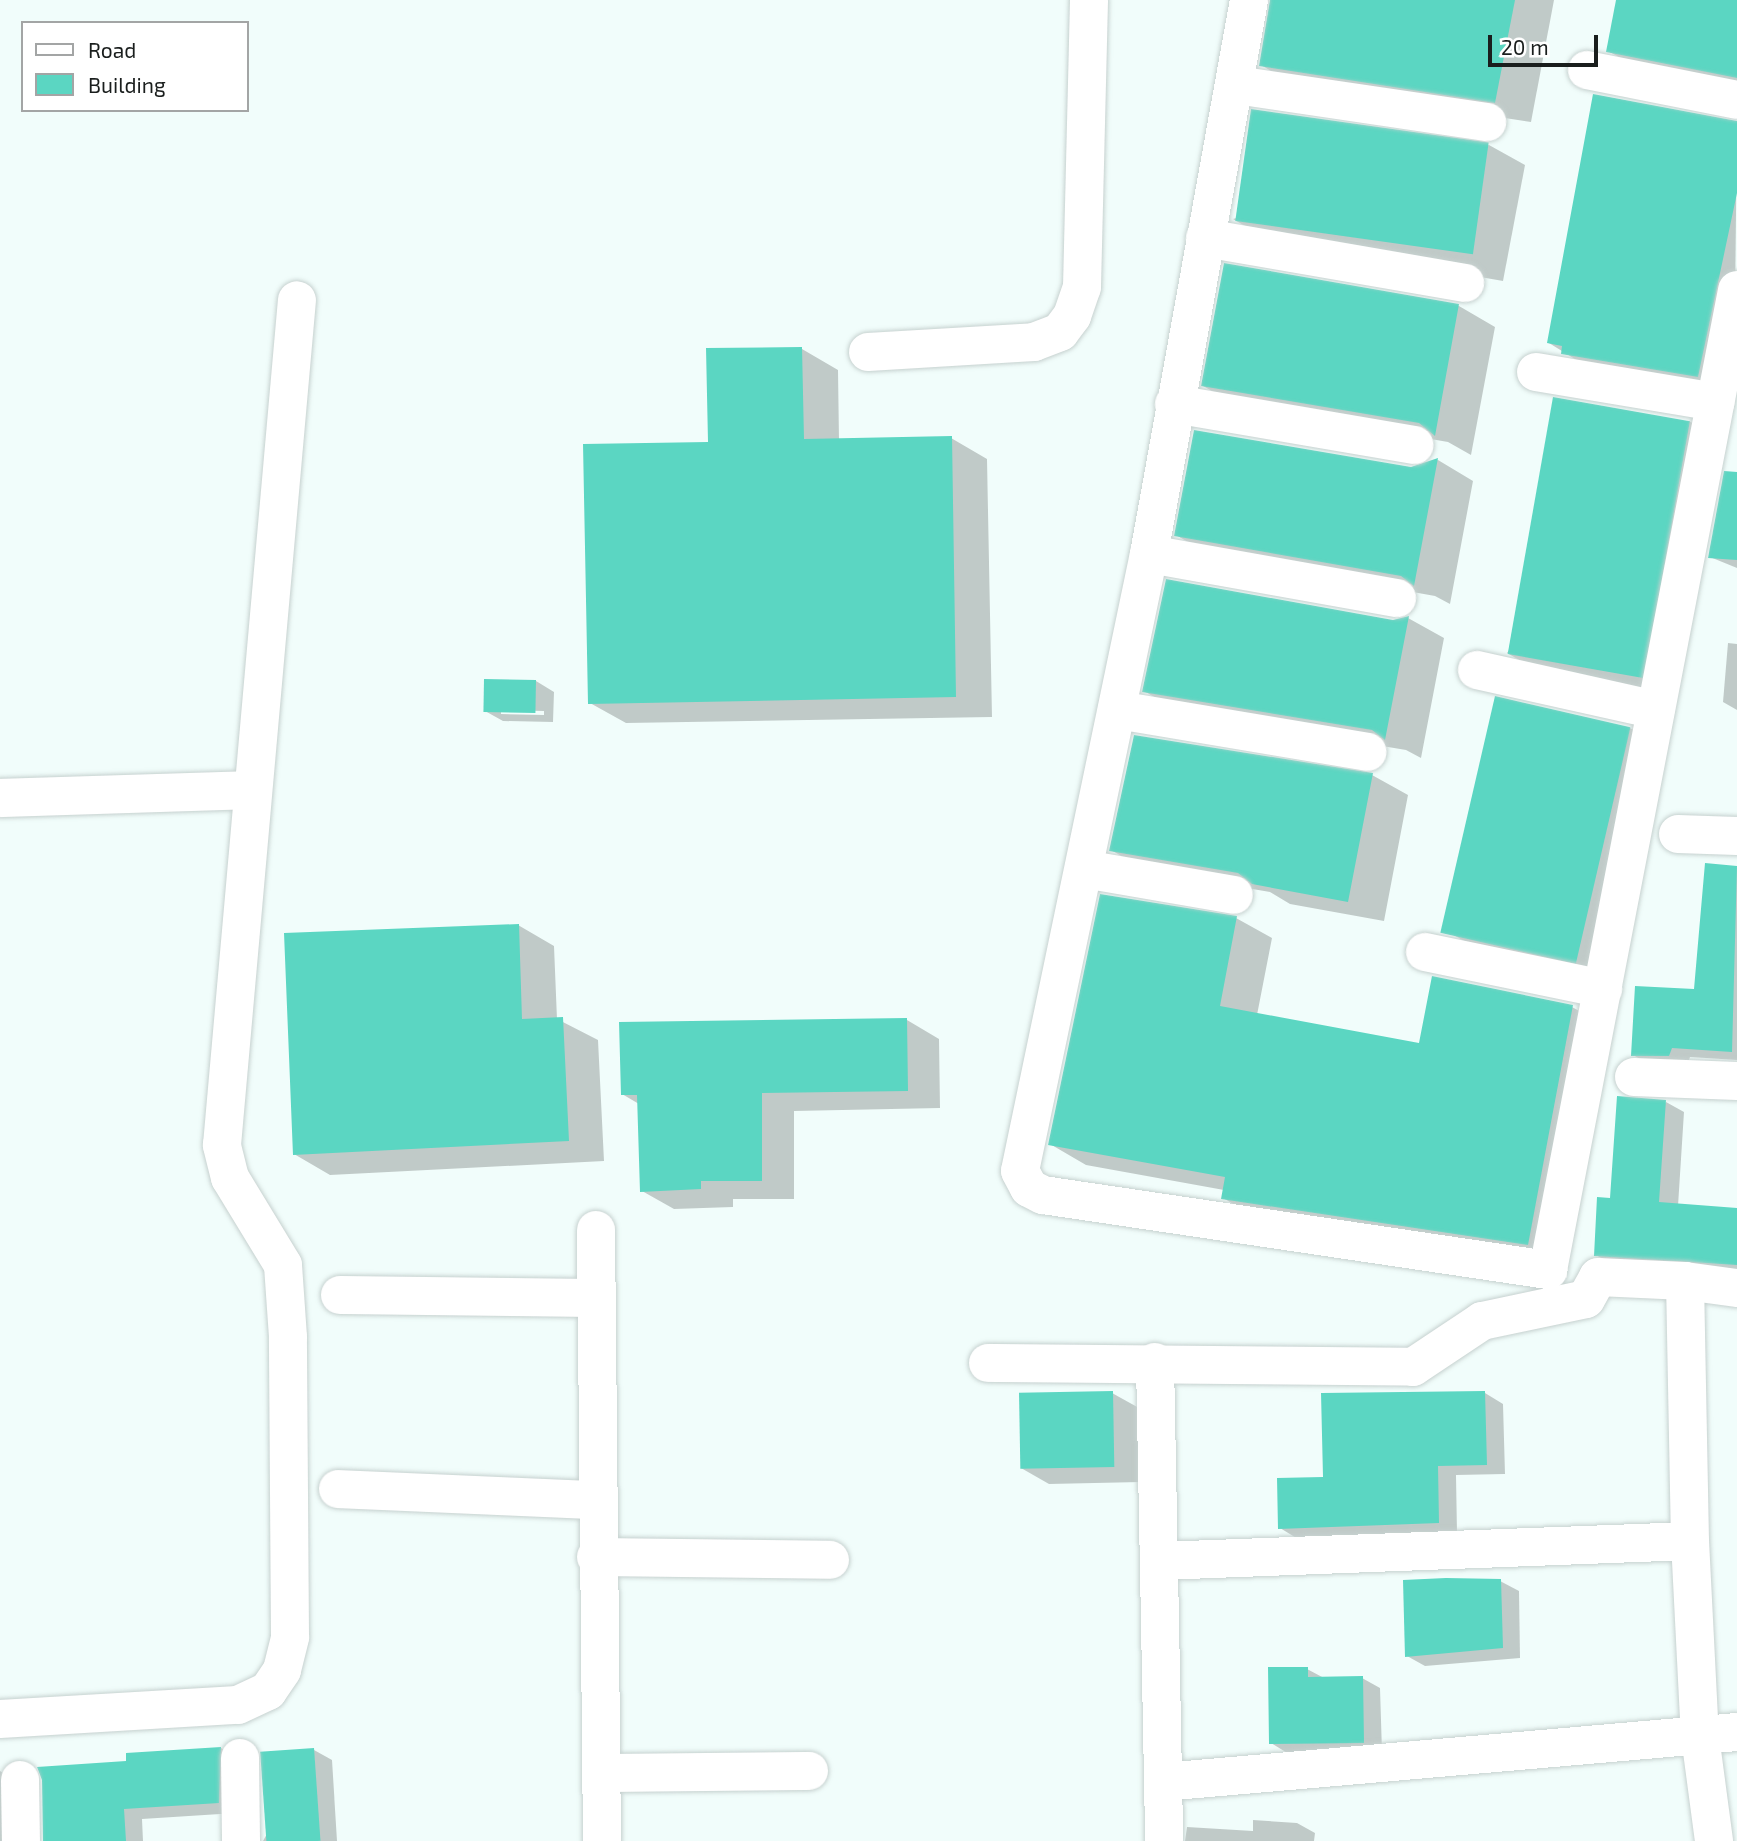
<!DOCTYPE html>
<html>
<head>
<meta charset="utf-8">
<style>
  body { margin:0 }
  #map { position:relative; width:1737px; height:1841px; overflow:hidden; background:#f1fdfb; font-family:"Exo 2",sans-serif }
  div>[style] { position:absolute }
  .shadow>* { inset:0; background:#0003 }
  .building>* { inset:0; background:#5bd6c2; transform-origin:0 0 }
  .roads { filter:drop-shadow(0 0 2px #c6d1cf) drop-shadow(0 0 2px #c6d1cf) }
  .minor>* { height:38px; margin:-19px; padding:0 19px; transform-origin:19px; border-radius:19px; background:#fff }
  span { translate:-50% -50%; white-space:nowrap; text-align:center; line-height:1.15; -webkit-text-stroke:6px #fff; paint-order:stroke }
  .legend { position:absolute; left:21px; top:21px; width:228px; height:91px; box-sizing:border-box; background:#fff; border:2px solid #a3a5a5; margin:0; padding:9px 12px; list-style:none; font-size:21px; color:#1a1e1d }
  .legend li { display:flex; align-items:center; gap:14px; height:35px }
  .legend b { width:35px; border:2px solid #a3a5a5 }
  .scale { position:absolute; left:1488px; top:35px; width:110px; height:32px; box-sizing:border-box; border:4px solid #1a1e1d; border-top:0; padding-left:9px; font-size:21px; line-height:24px; white-space:nowrap; color:#1a1e1d; -webkit-text-stroke:5px #fff; paint-order:stroke }
</style>
</head>
<body>
<div id="map">
  <div class="shadow">
    <div style="clip-path:polygon(1272px 0,1554px 0,1531px 122px,1297px 86px,1261px 65px)"></div>
    <div style="clip-path:polygon(1618px 0,1737px 0,1737px 90px,1644px 71px,1608px 51px)"></div>
    <div style="clip-path:polygon(1737px 122px,1734px 396px,1599px 374px,1549px 343px)"></div>
    <div style="clip-path:polygon(1489px 145px,1525px 165px,1503px 281px,1269px 240px,1233px 219px)"></div>
    <div style="clip-path:polygon(1225px 265px,1459px 306px,1495px 327px,1471px 455px,1448px 442px,1239px 406px,1203px 386px)"></div>
    <div style="clip-path:polygon(802px 349px,838px 370px,839px 440px,951px 438px,987px 459px,992px 717px,626px 723px,590px 703px,709px 444px)"></div>
    <div style="clip-path:polygon(1689px 421px,1725px 442px,1675px 703px,1543px 674px,1507px 653px)"></div>
    <div style="clip-path:polygon(1438px 460px,1473px 481px,1450px 604px,1435px 596px,1212px 556px,1176px 535px)"></div>
    <div style="clip-path:polygon(1737px 474px,1737px 568px,1710px 557px)"></div>
    <div style="clip-path:polygon(1408px 618px,1444px 638px,1421px 758px,1406px 750px,1180px 712px,1144px 691px)"></div>
    <div style="clip-path:polygon(1728px 643px,1737px 644px,1737px 710px,1723px 702px)"></div>
    <div style="clip-path:polygon(evenodd,536px 681px,554px 692px,553px 722px,503px 721px,485px 711px,536px 681px,501px 710px,544px 711px,544px 715px,501px 714px,501px 710px)"></div>
    <div style="clip-path:polygon(1497px 699px,1630px 728px,1666px 749px,1621px 982px,1488px 955px,1452px 934px)"></div>
    <div style="clip-path:polygon(1372px 775px,1408px 795px,1384px 921px,1290px 904px,1270px 892px,1147px 871px,1111px 850px)"></div>
    <div style="clip-path:polygon(1706px 865px,1737px 868px,1737px 1060px,1690px 1057px,1687px 1065px,1651px 1065px,1633px 1055px,1696px 991px)"></div>
    <div style="clip-path:polygon(1236px 918px,1272px 938px,1257px 1015px,1420px 1045px,1572px 1007px,1608px 1027px,1563px 1264px,1259px 1219px,1223px 1198px,1224px 1190px,1086px 1165px,1050px 1144px)"></div>
    <div style="clip-path:polygon(518px 925px,554px 946px,557px 1019px,598px 1040px,604px 1161px,330px 1175px,294px 1154px)"></div>
    <div style="clip-path:polygon(907px 1020px,939px 1039px,940px 1108px,794px 1111px,794px 1199px,733px 1199px,733px 1207px,674px 1209px,642px 1191px,639px 1104px,622px 1094px)"></div>
    <div style="clip-path:polygon(1666px 1102px,1684px 1112px,1678px 1206px,1737px 1211px,1737px 1274px,1614px 1265px,1596px 1255px,1612px 1199px)"></div>
    <div style="clip-path:polygon(1112px 1393px,1139px 1408px,1141px 1482px,1049px 1484px,1021px 1468px)"></div>
    <div style="clip-path:polygon(1485px 1393px,1503px 1404px,1505px 1474px,1456px 1475px,1457px 1533px,1298px 1539px,1280px 1528px)"></div>
    <div style="clip-path:polygon(1500px 1581px,1519px 1591px,1520px 1658px,1425px 1666px,1407px 1656px)"></div>
    <div style="clip-path:polygon(1307px 1669px,1324px 1678px,1362px 1678px,1380px 1688px,1382px 1752px,1289px 1754px,1271px 1743px)"></div>
    <div style="clip-path:polygon(221px 1748px,239px 1759px,236px 1813px,142px 1819px,143px 1841px,45px 1841px,128px 1763px)"></div>
    <div style="clip-path:polygon(314px 1750px,332px 1760px,337px 1841px,263px 1841px)"></div>
    <div style="clip-path:polygon(0 1771px,18px 1782px,17px 1841px,0 1841px)"></div>
    <div style="clip-path:polygon(1253px 1820px,1297px 1823px,1315px 1833px,1314px 1841px,1185px 1841px,1187px 1827px,1253px 1831px)"></div>
  </div>
  <div class="building">
    <div style="clip-path:polygon(1270px 0,1515px 0,1495px 103px,1259px 66px)"></div>
    <div style="clip-path:polygon(1616px 0,1737px 0,1737px 78px,1606px 52px)"></div>
    <div style="clip-path:polygon(1593px 94px,1737px 121px,1737px 193px,1698px 377px,1561px 354px,1562px 346px,1547px 343px)"></div>
    <div style="left:1251px;top:109px;width:240px;height:113px;rotate:8deg"></div>
    <div style="clip-path:polygon(1224px 263px,1459px 304px,1435px 436px,1419px 423px,1201px 386px)"></div>
    <div style="clip-path:polygon(802px 347px,804px 439px,952px 436px,956px 697px,588px 704px,583px 444px,708px 442px,706px 348px)"></div>
    <div style="left:1553px;top:397px;width:139px;height:261px;rotate:10deg"></div>
    <div style="clip-path:polygon(1194px 430px,1411px 467px,1438px 458px,1414px 586px,1401px 576px,1174px 536px)"></div>
    <div style="clip-path:polygon(1724px 471px,1737px 472px,1737px 560px,1708px 558px)"></div>
    <div style="clip-path:polygon(1166px 579px,1393px 620px,1409px 616px,1385px 740px,1372px 730px,1142px 692px)"></div>
    <div style="left:484px;top:679px;width:52px;height:33px;rotate:1deg"></div>
    <div style="left:1495px;top:696px;width:139px;height:243px;rotate:13deg"></div>
    <div style="clip-path:polygon(1134px 735px,1373px 773px,1348px 902px,1252px 884px,1238px 873px,1109px 851px)"></div>
    <div style="clip-path:polygon(1705px 863px,1737px 866px,1732px 1052px,1672px 1048px,1669px 1056px,1631px 1056px,1635px 986px,1694px 989px)"></div>
    <div style="clip-path:polygon(1100px 894px,1237px 916px,1220px 1006px,1419px 1043px,1432px 976px,1573px 1005px,1528px 1245px,1221px 1199px,1225px 1177px,1048px 1145px)"></div>
    <div style="clip-path:polygon(519px 924px,522px 1019px,563px 1017px,569px 1141px,293px 1155px,284px 933px)"></div>
    <div style="clip-path:polygon(907px 1018px,908px 1091px,762px 1093px,762px 1181px,701px 1181px,701px 1189px,640px 1192px,637px 1095px,621px 1095px,619px 1022px)"></div>
    <div style="clip-path:polygon(1617px 1096px,1666px 1100px,1659px 1202px,1737px 1208px,1737px 1265px,1594px 1256px,1597px 1197px,1610px 1198px)"></div>
    <div style="left:1113px;top:1391px;width:76px;height:94px;rotate:89deg"></div>
    <div style="clip-path:polygon(1485px 1391px,1487px 1465px,1438px 1466px,1439px 1523px,1278px 1529px,1277px 1478px,1323px 1477px,1321px 1393px)"></div>
    <div style="clip-path:polygon(1446px 1578px,1501px 1579px,1503px 1648px,1405px 1657px,1403px 1580px)"></div>
    <div style="clip-path:polygon(1268px 1667px,1308px 1667px,1308px 1677px,1363px 1676px,1364px 1743px,1269px 1744px)"></div>
    <div style="clip-path:polygon(221px 1747px,219px 1803px,124px 1809px,126px 1841px,43px 1841px,42px 1780px,37px 1767px,126px 1761px,126px 1753px)"></div>
    <div style="left:314px;top:1748px;width:93px;height:54px;rotate:86deg"></div>
  </div>
  <div class="roads">
    <div class="minor">
      <div style="left:1249px;top:0;width:563px;rotate:100.23deg"></div>
      <div style="left:1149px;top:554px;width:630px;rotate:101.81deg"></div>
      <div style="left:1020px;top:1171px;width:19px;rotate:62deg"></div>
      <div style="left:1029px;top:1188px;width:16px;rotate:27deg"></div>
      <div style="left:1043px;top:1195px;width:511px;rotate:8.45deg"></div>
      <div style="left:1548px;top:1270px;width:998px;rotate:-79.08deg"></div>
      <div style="left:1587px;top:70px;width:153px;rotate:11.3deg"></div>
      <div style="left:1236px;top:85px;width:254px;rotate:8.4deg"></div>
      <div style="left:1205px;top:238px;width:264px;rotate:9.8deg"></div>
      <div style="left:868px;top:352px;width:166px;rotate:-3.4deg"></div>
      <div style="left:1034px;top:342px;width:28px;rotate:-21deg"></div>
      <div style="left:1060px;top:332px;width:20px;rotate:-53deg"></div>
      <div style="left:1072px;top:316px;width:31px;rotate:-71deg"></div>
      <div style="left:1082px;top:287px;width:287px;rotate:-88.6deg"></div>
      <div style="left:1536px;top:372px;width:182px;rotate:9.5deg"></div>
      <div style="left:1174px;top:404px;width:244px;rotate:9.7deg"></div>
      <div style="left:1149px;top:554px;width:252px;rotate:10.1deg"></div>
      <div style="left:1477px;top:670px;width:183px;rotate:12.6deg"></div>
      <div style="left:1117px;top:710px;width:254px;rotate:9.5deg"></div>
      <div style="left:0;top:798px;width:251px;rotate:-1.8deg"></div>
      <div style="left:1678px;top:834px;width:59px;rotate:1.9deg"></div>
      <div style="left:1084px;top:869px;width:152px;rotate:9.8deg"></div>
      <div style="left:1425px;top:952px;width:182px;rotate:11.7deg"></div>
      <div style="left:1634px;top:1077px;width:103px;rotate:2.2deg"></div>
      <div style="left:596px;top:1230px;width:611px;rotate:89.44deg"></div>
      <div style="left:1685px;top:1281px;width:52px;rotate:7.7deg"></div>
      <div style="left:340px;top:1295px;width:256px;rotate:0.7deg"></div>
      <div style="left:1155px;top:1362px;width:479px;rotate:88.9deg"></div>
      <div style="left:988px;top:1363px;width:425px;rotate:0.5deg"></div>
      <div style="left:1413px;top:1367px;width:83px;rotate:-33.7deg"></div>
      <div style="left:1482px;top:1321px;width:106px;rotate:-11.9deg"></div>
      <div style="left:1586px;top:1299px;width:25px;rotate:-61deg"></div>
      <div style="left:1598px;top:1277px;width:87px;rotate:2.6deg"></div>
      <div style="left:1685px;top:1281px;width:260px;rotate:88.9deg"></div>
      <div style="left:1690px;top:1541px;width:195px;rotate:87.1deg"></div>
      <div style="left:1700px;top:1736px;width:106px;rotate:82.4deg"></div>
      <div style="left:338px;top:1489px;width:257px;rotate:2.5deg"></div>
      <div style="left:596px;top:1557px;width:234px;rotate:0.7deg"></div>
      <div style="left:1160px;top:1561px;width:530px;rotate:-2.16deg"></div>
      <div style="left:0;top:1719px;width:238px;rotate:-3.4deg"></div>
      <div style="left:238px;top:1705px;width:33px;rotate:-25deg"></div>
      <div style="left:268px;top:1691px;width:25px;rotate:-56deg"></div>
      <div style="left:282px;top:1670px;width:34px;rotate:-76deg"></div>
      <div style="left:290px;top:1637px;width:300px;rotate:-90.4deg"></div>
      <div style="left:288px;top:1337px;width:72px;rotate:-94deg"></div>
      <div style="left:283px;top:1265px;width:102px;rotate:-121.3deg"></div>
      <div style="left:230px;top:1178px;width:34px;rotate:-104deg"></div>
      <div style="left:222px;top:1145px;width:848px;rotate:-84.93deg"></div>
      <div style="left:240px;top:1758px;width:83px;rotate:89.3deg"></div>
      <div style="left:602px;top:1773px;width:207px;rotate:-0.6deg"></div>
      <div style="left:20px;top:1780px;width:61px;rotate:89.1deg"></div>
      <div style="left:1163px;top:1782px;width:576px;rotate:-4.98deg"></div>
    </div>
  </div>
  <ul class="legend">
  <li><b style="height:9px;background:#fff"></b>Road</li>
  <li><b style="height:19px;background:#5bd6c2"></b>Building</li>
  </ul>
  <div class="scale">20 m</div>
</div>
</body>
</html>
